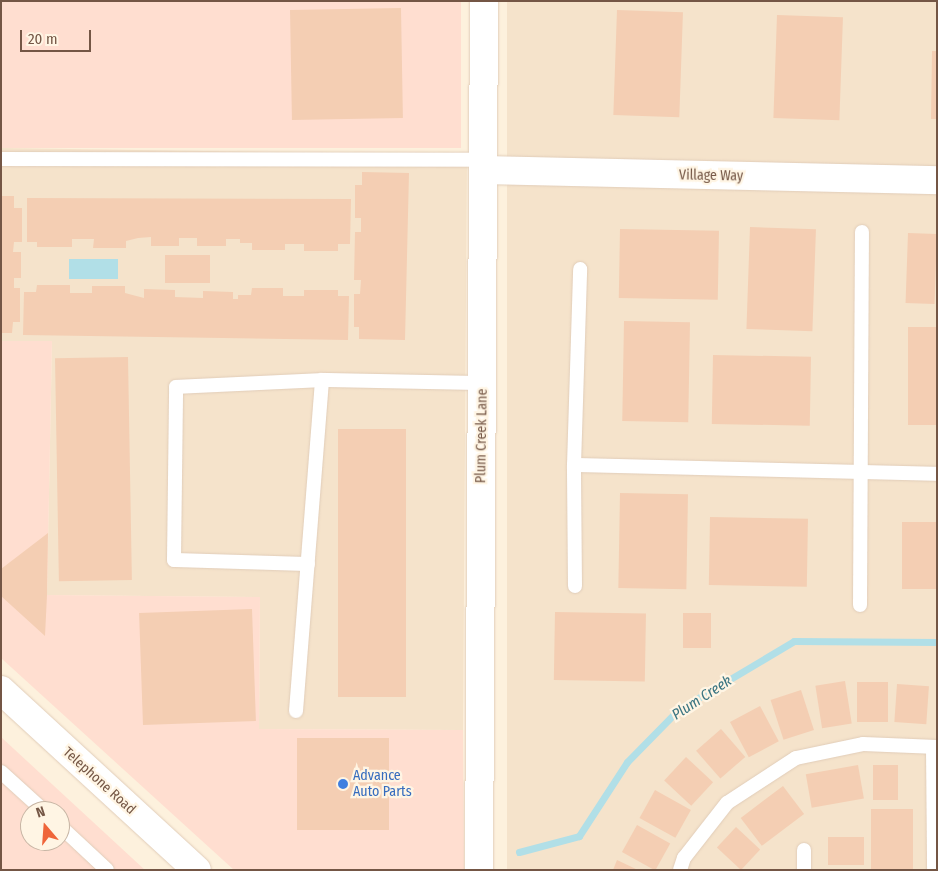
<!DOCTYPE html>
<html>
<head>
<meta charset="utf-8">
<style>
  body { margin:0 }
  #map { position:relative; width:938px; height:871px; overflow:hidden; background:#fdf1dd; font-family:"Fira Sans Condensed",sans-serif }
  div>[style] { position:absolute }
  .residential>* { inset:0; background:#f5e3cb; transform-origin:0 0 }
  .commercial>* { inset:0; background:#ffded0; transform-origin:0 0 }
  .water>* { inset:0; background:#b1dfe7; transform-origin:0 0 }
  .stream>* { height:7px; margin:-3.5px; padding:0 3.5px; transform-origin:3.5px; border-radius:3.5px; background:#b1dfe7 }
  .building>* { inset:0; background:#f4ceb3; transform-origin:0 0 }
  .roads { filter:drop-shadow(0 0 1px #e1cdb9) drop-shadow(0 0 1px #e1cdb9) }
  .lane>* { height:14px; margin:-7px; padding:0 7px; transform-origin:7px; border-radius:7px; background:#fff }
  .street>* { height:28px; margin:-14px; padding:0 14px; transform-origin:14px; border-radius:14px; background:#fff }
  .secondary>* { height:28px; margin:-14px; padding:0 14px; transform-origin:14px; border-radius:14px; background:#fff }
  .dots>* { width:14px; height:14px; translate:-50% -50%; box-sizing:border-box; border:2px solid #fff5e4; border-radius:50% }
  span { translate:-50% -50%; white-space:nowrap; text-align:center; line-height:1.15; -webkit-text-stroke:4.5px #fff5e4; paint-order:stroke }
  .street-label { font-size:14px; color:#745645 }
  .shop-label { font-size:14px; color:#366cbe }
  .left { translate:0 -50%; text-align:left }
  .water-label { font-size:15px; color:#3b7582; font-style:italic }
  .frame { position:absolute; inset:0; border:2px solid #745645; pointer-events:none }
  .north { position:absolute; left:20px; top:801px; width:50px; height:50px; box-sizing:border-box; background:#fff5e4; border:1px solid #c7b5a4; border-radius:50%; rotate:342deg; font-size:14px; font-weight:700; line-height:20px; text-align:center; color:#745645 }
  .north::after { content:''; display:block; margin:auto; width:18px; height:22px; background:#ef653a; clip-path:polygon(50% 0,100% 100%,50% 72%,0 100%) }
  .scale { position:absolute; left:20px; top:30px; width:71px; height:22px; box-sizing:border-box; border:2px solid #745645; border-top:0; padding-left:6px; font-size:15px; line-height:18px; white-space:nowrap; color:#745645; -webkit-text-stroke:4px #fff5e4; paint-order:stroke }
</style>
</head>
<body>
<div id="map">
  <div class="residential">
    <div style="left:507px;top:1px;width:430px;height:869px"></div>
    <div style="clip-path:polygon(1px 148px,467px 155px,463px 730px,259px 729px,260px 597px,47px 595px,52px 342px,1px 341px)"></div>
  </div>
  <div class="commercial">
    <div style="left:1px;top:1px;width:460px;height:147px"></div>
    <div style="clip-path:polygon(1px 341px,52px 341px,47px 595px,260px 597px,259px 729px,463px 730px,464px 870px,234px 870px,1px 658px)"></div>
    <div style="clip-path:polygon(evenodd,1px 737px,145px 870px,1px 870px,1px 737px,30px 811px,60px 811px,60px 841px,30px 841px,30px 811px)"></div>
  </div>
  <div class="water">
    <div style="left:69px;top:259px;width:49px;height:20px"></div>
  </div>
  <div class="stream">
    <div style="left:519px;top:852px;width:62px;rotate:-14.9deg"></div>
    <div style="left:579px;top:836px;width:88px;rotate:-57deg"></div>
    <div style="left:627px;top:762px;width:73px;rotate:-45.6deg"></div>
    <div style="left:678px;top:710px;width:135px;rotate:-30.7deg"></div>
    <div style="left:794px;top:641px;width:143px;rotate:0.4deg"></div>
  </div>
  <div class="building">
    <div style="left:401px;top:8px;width:110px;height:111px;rotate:89deg"></div>
    <div style="left:617px;top:10px;width:66px;height:105px;rotate:2deg"></div>
    <div style="left:777px;top:15px;width:66px;height:103px;rotate:2deg"></div>
    <div style="clip-path:polygon(932px 51px,937px 51px,937px 119px,931px 119px)"></div>
    <div style="clip-path:polygon(362px 172px,409px 173px,405px 340px,359px 339px,359px 327px,354px 327px,354px 294px,360px 294px,361px 280px,354px 280px,355px 232px,361px 232px,361px 218px,355px 218px,355px 185px,362px 185px)"></div>
    <div style="clip-path:polygon(1px 196px,14px 196px,14px 208px,22px 208px,22px 242px,14px 242px,13px 252px,21px 252px,21px 278px,14px 278px,14px 288px,20px 288px,20px 322px,13px 322px,12px 333px,1px 333px)"></div>
    <div style="clip-path:polygon(27px 198px,351px 199px,350px 244px,338px 244px,338px 251px,304px 251px,304px 244px,285px 244px,285px 250px,252px 250px,252px 243px,240px 243px,240px 239px,226px 239px,226px 246px,197px 246px,197px 238px,179px 238px,179px 246px,151px 246px,151px 237px,138px 238px,126px 241px,126px 248px,93px 248px,94px 239px,72px 239px,72px 247px,37px 247px,37px 242px,27px 242px)"></div>
    <div style="left:750px;top:227px;width:66px;height:102px;rotate:2deg"></div>
    <div style="left:620px;top:229px;width:99px;height:69px;rotate:1deg"></div>
    <div style="left:908px;top:233px;width:29px;height:70px;rotate:2deg"></div>
    <div style="left:165px;top:255px;width:45px;height:28px"></div>
    <div style="clip-path:polygon(37px 285px,70px 285px,70px 293px,92px 293px,92px 286px,125px 286px,125px 293px,144px 298px,144px 289px,175px 290px,175px 297px,203px 298px,203px 291px,233px 292px,233px 299px,238px 299px,238px 295px,251px 295px,252px 288px,283px 288px,283px 296px,304px 296px,304px 290px,338px 290px,338px 296px,349px 296px,348px 340px,23px 335px,24px 292px,36px 292px)"></div>
    <div style="left:624px;top:321px;width:66px;height:100px;rotate:1deg"></div>
    <div style="left:908px;top:327px;width:29px;height:98px"></div>
    <div style="left:713px;top:355px;width:98px;height:69px;rotate:1deg"></div>
    <div style="left:128px;top:357px;width:223px;height:73px;rotate:89deg"></div>
    <div style="left:338px;top:429px;width:68px;height:268px"></div>
    <div style="left:620px;top:493px;width:68px;height:95px;rotate:1deg"></div>
    <div style="left:710px;top:517px;width:98px;height:68px;rotate:1deg"></div>
    <div style="left:902px;top:522px;width:35px;height:67px"></div>
    <div style="clip-path:polygon(48px 533px,47px 595px,45px 636px,1px 596px,1px 569px)"></div>
    <div style="left:252px;top:609px;width:112px;height:113px;rotate:88deg"></div>
    <div style="left:555px;top:612px;width:91px;height:68px;rotate:1deg"></div>
    <div style="left:683px;top:613px;width:28px;height:35px"></div>
    <div style="left:845px;top:681px;width:43px;height:30px;rotate:81deg"></div>
    <div style="left:857px;top:682px;width:31px;height:40px"></div>
    <div style="left:897px;top:684px;width:32px;height:38px;rotate:4deg"></div>
    <div style="left:801px;top:690px;width:42px;height:32px;rotate:72deg"></div>
    <div style="left:760px;top:706px;width:40px;height:34px;rotate:62deg"></div>
    <div style="left:721px;top:729px;width:37px;height:33px;rotate:49deg"></div>
    <div style="left:389px;top:738px;width:92px;height:92px;rotate:90deg"></div>
    <div style="left:686px;top:757px;width:37px;height:32px;rotate:43deg"></div>
    <div style="left:858px;top:765px;width:34px;height:53px;rotate:80deg"></div>
    <div style="left:898px;top:765px;width:35px;height:25px;rotate:90deg"></div>
    <div style="left:783px;top:786px;width:35px;height:53px;rotate:53deg"></div>
    <div style="left:655px;top:790px;width:41px;height:32px;rotate:29deg"></div>
    <div style="left:913px;top:809px;width:60px;height:42px;rotate:90deg"></div>
    <div style="left:637px;top:825px;width:38px;height:31px;rotate:29deg"></div>
    <div style="left:736px;top:827px;width:33px;height:28px;rotate:43deg"></div>
    <div style="left:828px;top:837px;width:36px;height:28px"></div>
    <div style="clip-path:polygon(617px 860px,638px 870px,613px 870px)"></div>
  </div>
  <div class="roads">
    <div class="lane">
      <div style="left:1px;top:159px;width:485px;rotate:0.1deg"></div>
      <div style="left:574px;top:465px;width:363px;rotate:1.4deg"></div>
      <div style="left:308px;top:564px;width:134px;rotate:-178.3deg"></div>
      <div style="left:174px;top:560px;width:173px;rotate:-89.3deg"></div>
      <div style="left:176px;top:387px;width:146px;rotate:-2.7deg"></div>
      <div style="left:575px;top:586px;width:121px;rotate:-90.5deg"></div>
      <div style="left:574px;top:465px;width:196px;rotate:-88.2deg"></div>
      <div style="left:860px;top:605px;width:373px;rotate:-89.7deg"></div>
      <div style="left:296px;top:711px;width:332px;rotate:-85.5deg"></div>
      <div style="left:322px;top:380px;width:161px;rotate:1.1deg"></div>
      <div style="left:933px;top:747px;width:123px;rotate:89.5deg"></div>
      <div style="left:1px;top:772px;width:58px;rotate:42.2deg"></div>
      <div style="left:60px;top:826px;width:64px;rotate:43.1deg"></div>
      <div style="left:680px;top:870px;width:13px;rotate:-72deg"></div>
      <div style="left:684px;top:858px;width:70px;rotate:-52deg"></div>
      <div style="left:727px;top:803px;width:82px;rotate:-33.1deg"></div>
      <div style="left:796px;top:758px;width:68px;rotate:-11.8deg"></div>
      <div style="left:863px;top:744px;width:74px;rotate:2.3deg"></div>
      <div style="left:804px;top:870px;width:20px;rotate:-90deg"></div>
    </div>
    <div class="street">
      <div style="left:486px;top:170px;width:451px;rotate:1.3deg"></div>
      <div style="left:479px;top:870px;width:869px;rotate:-89.67deg"></div>
    </div>
    <div class="secondary">
      <div style="left:1px;top:690px;width:266px;rotate:42.6deg"></div>
    </div>
  </div>
  <div class="dots">
    <div style="left:343px;top:784px;background:#3f7fe0"></div>
  </div>
  <div class="street-label">
    <span style="left:711px;top:176px;rotate:1deg">Village Way</span>
    <span style="left:482px;top:436px;rotate:-89deg">Plum Creek Lane</span>
    <span style="left:99px;top:781px;rotate:42deg">Telephone Road</span>
  </div>
  <div class="shop-label">
    <span class="left" style="left:353px;top:784px">Advance<br>Auto Parts</span>
  </div>
  <div class="water-label">
    <span style="left:702px;top:698px;rotate:-33deg">Plum Creek</span>
  </div>
  <div class="frame"></div>
  <div class="north">N</div>
  <div class="scale">20 m</div>
</div>
</body>
</html>
